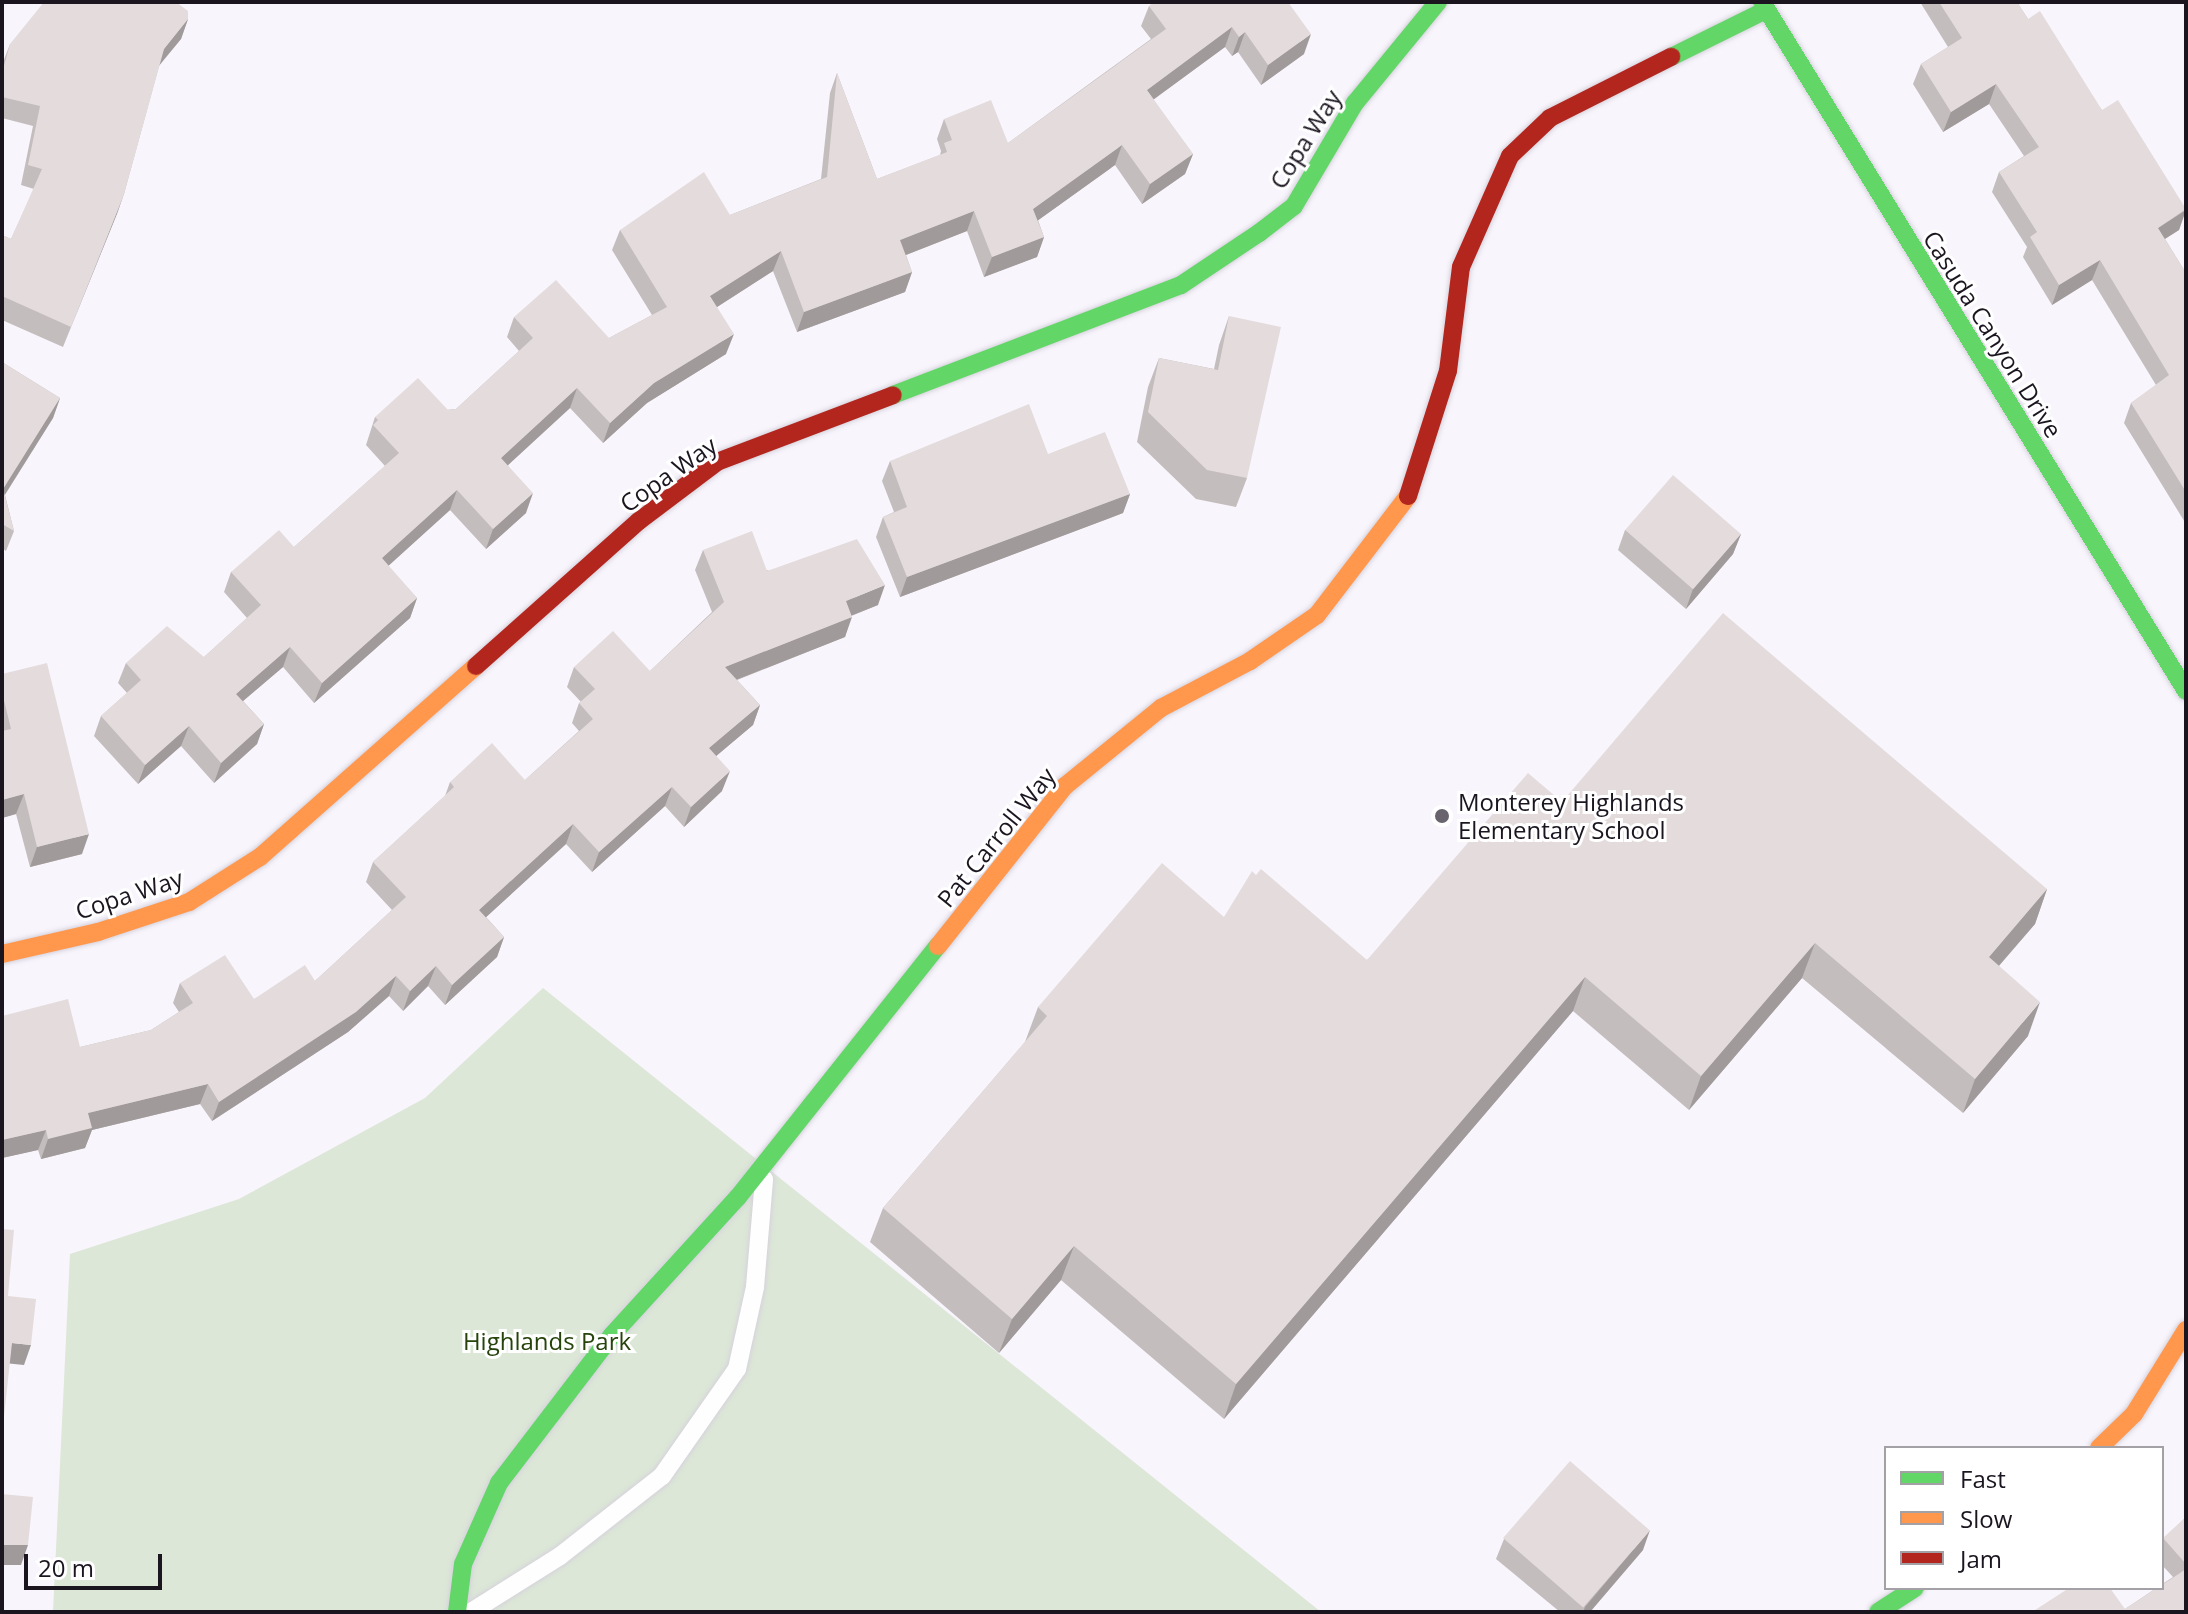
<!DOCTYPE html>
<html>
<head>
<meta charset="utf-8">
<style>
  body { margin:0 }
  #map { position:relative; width:2188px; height:1614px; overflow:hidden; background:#f8f5fc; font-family:"Open Sans",sans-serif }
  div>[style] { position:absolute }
  .green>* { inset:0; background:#dce7d7 }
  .roads { filter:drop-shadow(0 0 2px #d6d2dc) drop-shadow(0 0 2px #d6d2dc) }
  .lane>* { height:18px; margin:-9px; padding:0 9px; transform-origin:9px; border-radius:9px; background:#fefeff }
  .fast>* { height:18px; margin:-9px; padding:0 9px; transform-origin:9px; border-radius:9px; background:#63d668 }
  .slow>* { height:18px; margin:-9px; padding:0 9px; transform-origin:9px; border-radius:9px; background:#ff974d }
  .jam>* { height:18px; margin:-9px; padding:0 9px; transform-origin:9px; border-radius:9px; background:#b3261e }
  .wall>* { inset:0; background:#c4bdbd }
  .shaded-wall>* { inset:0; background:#a09a9a }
  .building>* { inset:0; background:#e4dcdc; transform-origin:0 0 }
  .dots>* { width:22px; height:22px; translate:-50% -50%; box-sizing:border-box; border:4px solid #fff; border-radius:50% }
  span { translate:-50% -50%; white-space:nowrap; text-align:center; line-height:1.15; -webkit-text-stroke:6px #fff; paint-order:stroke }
  .street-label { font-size:24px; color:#1b1520 }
  .poi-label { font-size:24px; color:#1b1520 }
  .left { translate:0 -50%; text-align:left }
  .park-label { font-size:24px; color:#25430a }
  .frame { position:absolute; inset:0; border:4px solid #1b1520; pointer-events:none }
  .legend { position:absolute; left:1884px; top:1446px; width:280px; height:144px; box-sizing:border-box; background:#fff; border:2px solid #a4a1a6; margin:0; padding:10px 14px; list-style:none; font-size:24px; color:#1b1520 }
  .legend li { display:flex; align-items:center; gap:16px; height:40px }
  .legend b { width:40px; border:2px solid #a4a1a6 }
  .scale { position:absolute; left:24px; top:1554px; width:138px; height:36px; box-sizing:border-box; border:4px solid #1b1520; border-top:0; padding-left:10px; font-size:24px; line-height:28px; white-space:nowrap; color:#1b1520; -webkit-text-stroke:6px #fff; paint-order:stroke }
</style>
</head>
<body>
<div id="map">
  <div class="green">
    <div style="clip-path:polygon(543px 988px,1321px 1612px,53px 1612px,70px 1254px,239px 1199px,425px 1098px)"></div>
  </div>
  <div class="roads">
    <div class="lane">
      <div style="left:471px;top:1612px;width:105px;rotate:-32.2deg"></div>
      <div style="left:560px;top:1556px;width:130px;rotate:-38.1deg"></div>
      <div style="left:662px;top:1476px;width:131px;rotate:-55deg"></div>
      <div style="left:737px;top:1369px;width:84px;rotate:-77.6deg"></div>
      <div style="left:755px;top:1287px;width:108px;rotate:-85.2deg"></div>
    </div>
    <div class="fast">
      <div style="left:1762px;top:2px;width:809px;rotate:58.39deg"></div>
      <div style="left:1671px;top:57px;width:106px;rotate:-26.3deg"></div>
      <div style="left:893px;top:395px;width:308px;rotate:-20.9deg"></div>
      <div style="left:1181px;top:285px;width:94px;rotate:-33.7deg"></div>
      <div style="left:1259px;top:233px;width:44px;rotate:-37.6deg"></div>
      <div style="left:1294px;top:206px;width:120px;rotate:-59.4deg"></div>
      <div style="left:1355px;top:103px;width:131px;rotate:-50.6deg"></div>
      <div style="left:457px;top:1612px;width:48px;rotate:-82.9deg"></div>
      <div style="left:463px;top:1564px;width:89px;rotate:-66deg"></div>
      <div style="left:499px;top:1483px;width:186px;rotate:-52.6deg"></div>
      <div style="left:612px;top:1335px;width:187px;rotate:-47.6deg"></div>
      <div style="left:738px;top:1197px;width:321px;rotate:-51.5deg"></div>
      <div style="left:1878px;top:1612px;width:44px;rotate:-33deg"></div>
    </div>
    <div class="slow">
      <div style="left:938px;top:946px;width:204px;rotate:-51.6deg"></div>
      <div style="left:1065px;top:786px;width:124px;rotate:-39.1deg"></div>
      <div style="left:1161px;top:708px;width:101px;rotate:-27.8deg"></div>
      <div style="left:1250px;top:661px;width:81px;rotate:-34.5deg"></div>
      <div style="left:1317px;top:615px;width:150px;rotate:-52.6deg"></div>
      <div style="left:2px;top:954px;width:98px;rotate:-12.9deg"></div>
      <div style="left:98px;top:932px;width:96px;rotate:-18.2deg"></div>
      <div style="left:189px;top:902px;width:84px;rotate:-32.4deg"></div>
      <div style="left:260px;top:857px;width:288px;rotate:-41.5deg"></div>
      <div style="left:2099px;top:1448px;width:49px;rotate:-44.2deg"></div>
      <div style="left:2134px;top:1414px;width:99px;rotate:-58.2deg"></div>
    </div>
    <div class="jam">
      <div style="left:1408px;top:496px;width:131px;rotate:-72.3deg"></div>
      <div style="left:1448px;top:371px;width:105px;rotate:-82.9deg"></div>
      <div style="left:1461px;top:267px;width:121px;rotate:-66.2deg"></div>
      <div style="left:1510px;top:156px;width:55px;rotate:-43.5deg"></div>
      <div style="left:1550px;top:118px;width:136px;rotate:-26.8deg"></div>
      <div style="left:476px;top:666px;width:218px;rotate:-41.7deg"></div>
      <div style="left:639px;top:521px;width:98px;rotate:-37.1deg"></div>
      <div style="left:717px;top:462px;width:188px;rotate:-20.8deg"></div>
    </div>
  </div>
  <div class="wall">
    <div style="clip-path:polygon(1288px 2px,1304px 54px,1261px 85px,1238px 52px,1232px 56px,1225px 47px,1153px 100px,1193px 154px,1185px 174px,1142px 204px,1115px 165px,1038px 220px,1044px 237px,1037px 257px,984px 277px,967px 231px,906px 255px,912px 272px,905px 292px,797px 332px,773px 271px,717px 307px,726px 354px,647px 403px,603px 443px,570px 408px,508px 465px,526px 513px,486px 549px,450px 510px,388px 566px,417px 598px,410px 618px,314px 703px,283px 667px,243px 701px,264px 724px,257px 744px,214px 783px,181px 746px,138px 784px,94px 736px,101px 716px,127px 693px,118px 683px,126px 663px,204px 657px,247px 618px,224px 592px,231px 572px,294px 547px,385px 466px,366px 445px,375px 417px,456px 409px,519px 351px,507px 337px,514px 317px,609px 338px,652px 315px,612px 250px,620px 230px,730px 215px,821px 179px,830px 93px,837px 73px,877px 179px,940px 155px,941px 151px,937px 139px,944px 119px,1008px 143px,1151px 39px,1141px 26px,1149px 6px)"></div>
    <div style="clip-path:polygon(1920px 2px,2017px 2px,2028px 19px,2102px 110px,2186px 209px,2179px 230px,2165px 239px,2186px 273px,2186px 524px,2124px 423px,2131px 403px,2156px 385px,2092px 280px,2052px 305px,2023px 257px,2027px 247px,1992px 192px,1999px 172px,2024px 156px,1989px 104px,1943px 132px,1913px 84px,1921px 64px,1948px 47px)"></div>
    <div style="clip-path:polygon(188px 19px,181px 39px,159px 66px,124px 194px,63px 347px,2px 320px,2px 235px,11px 239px,34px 189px,21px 185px,33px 126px,2px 118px,2px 65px,10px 44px)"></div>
    <div style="clip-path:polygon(1229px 316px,1247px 478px,1236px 507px,1196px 499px,1137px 442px,1148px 387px,1159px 358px,1214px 369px,1219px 345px)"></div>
    <div style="clip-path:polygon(2px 362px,60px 398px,53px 418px,5px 495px,14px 531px,6px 551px,2px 548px)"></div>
    <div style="clip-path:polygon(1048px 454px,1130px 494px,1123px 513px,900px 597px,876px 537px,883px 517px,894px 512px,882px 481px,890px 461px)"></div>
    <div style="clip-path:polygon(1625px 530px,1741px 534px,1733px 554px,1686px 609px,1618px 550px)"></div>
    <div style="clip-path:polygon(703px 550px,878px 605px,851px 616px,845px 637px,737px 680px,760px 705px,753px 725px,716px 756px,722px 791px,684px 827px,665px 806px,592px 872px,566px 844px,486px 917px,504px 937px,497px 957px,445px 1005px,428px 986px,403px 1011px,389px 996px,348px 1032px,212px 1121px,200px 1104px,92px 1130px,85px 1148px,41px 1159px,38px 1150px,2px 1158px,2px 1016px,80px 1047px,151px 1030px,179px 1012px,173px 1003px,180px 983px,254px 999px,315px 981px,392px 910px,366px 882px,373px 862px,445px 796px,450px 782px,525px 780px,579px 731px,572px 723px,579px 703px,581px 702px,567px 687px,574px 667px,650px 671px,712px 612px,695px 570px)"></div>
    <div style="clip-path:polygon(2px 674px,82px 854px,30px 867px,16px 814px,2px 818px)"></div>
    <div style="clip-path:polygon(1562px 802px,2047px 889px,2035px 924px,1999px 966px,2028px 1036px,1963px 1113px,1802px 978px,1689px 1110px,1573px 1011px,1224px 1419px,1061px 1280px,999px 1353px,870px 1242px,883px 1208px,1025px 1042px,1038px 1007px,1224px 917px,1367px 960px)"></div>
    <div style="clip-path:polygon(2186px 1517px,2186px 1612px,2125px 1609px,2173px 1577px,2162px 1565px,2162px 1540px)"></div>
    <div style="clip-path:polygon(1504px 1539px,1643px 1550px,1590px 1612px,1560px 1612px,1496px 1559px)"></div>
  </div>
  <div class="shaded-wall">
    <div style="clip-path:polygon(188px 19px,181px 39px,156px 69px,164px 49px)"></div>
    <div style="clip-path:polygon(1232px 27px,1225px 47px,1139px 110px,1147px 90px)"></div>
    <div style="clip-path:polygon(1245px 32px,1238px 52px,1232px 56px,1239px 37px)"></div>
    <div style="clip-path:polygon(1311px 34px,1304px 54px,1261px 85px,1268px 65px)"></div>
    <div style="clip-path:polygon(1996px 84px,1989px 104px,1943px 132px,1951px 112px)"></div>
    <div style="clip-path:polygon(1122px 145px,1115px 165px,1026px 229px,1033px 209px)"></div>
    <div style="clip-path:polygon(1193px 154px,1185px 174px,1142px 204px,1150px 184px)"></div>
    <div style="clip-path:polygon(124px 194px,117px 214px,63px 347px,71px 327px)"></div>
    <div style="clip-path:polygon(2186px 210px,2179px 230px,2150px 248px,2158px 228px)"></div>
    <div style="clip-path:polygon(974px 211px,967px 231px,893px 260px,900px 240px)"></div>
    <div style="clip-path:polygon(1044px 237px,1037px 257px,984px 277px,992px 257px)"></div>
    <div style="clip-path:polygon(781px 251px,773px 271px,703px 316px,710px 296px)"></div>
    <div style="clip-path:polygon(2100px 260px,2092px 280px,2052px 305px,2059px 285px)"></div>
    <div style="clip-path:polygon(912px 272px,905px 292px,797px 332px,804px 312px)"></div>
    <div style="clip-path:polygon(734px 334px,726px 354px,647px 403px,603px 443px,610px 423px,654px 383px)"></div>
    <div style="clip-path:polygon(577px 388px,570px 408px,494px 478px,501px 458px)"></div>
    <div style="clip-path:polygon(60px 398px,53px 418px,2px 499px,3px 489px)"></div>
    <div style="clip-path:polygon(457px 490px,450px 510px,375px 578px,382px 558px)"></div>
    <div style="clip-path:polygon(533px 493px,526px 513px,486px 549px,493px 529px)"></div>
    <div style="clip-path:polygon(1130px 494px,1123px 513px,900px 597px,907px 577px)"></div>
    <div style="clip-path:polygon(1741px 534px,1733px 554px,1686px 609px,1693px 589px)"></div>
    <div style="clip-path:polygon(885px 585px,878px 605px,838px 621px,846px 601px)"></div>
    <div style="clip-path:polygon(417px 598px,410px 618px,314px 703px,322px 683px)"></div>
    <div style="clip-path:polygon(852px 617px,845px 637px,718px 687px,725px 667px)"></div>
    <div style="clip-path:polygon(290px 647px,283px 667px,229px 713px,236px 694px)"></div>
    <div style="clip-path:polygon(760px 705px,753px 725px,702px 768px,709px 748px)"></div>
    <div style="clip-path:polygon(264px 724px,257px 744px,214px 783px,221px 763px)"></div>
    <div style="clip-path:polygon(189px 726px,181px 746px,138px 784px,145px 765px)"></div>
    <div style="clip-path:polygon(730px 771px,722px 791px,684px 827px,691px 807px)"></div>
    <div style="clip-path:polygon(672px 787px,665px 806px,592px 872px,599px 852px)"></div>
    <div style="clip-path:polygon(24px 794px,16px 814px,2px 818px,2px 800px)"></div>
    <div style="clip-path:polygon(573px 824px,566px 844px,472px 930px,479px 910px)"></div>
    <div style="clip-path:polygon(89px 834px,82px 854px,30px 867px,37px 847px)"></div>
    <div style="clip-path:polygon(2047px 889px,2035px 924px,1976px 992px,1989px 957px)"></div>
    <div style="clip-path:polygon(504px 937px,497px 957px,445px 1005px,452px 985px)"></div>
    <div style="clip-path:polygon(1815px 943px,1802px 978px,1689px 1110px,1701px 1076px)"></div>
    <div style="clip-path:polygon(436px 966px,428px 986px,403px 1011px,410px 991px)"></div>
    <div style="clip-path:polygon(396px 976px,389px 996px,348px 1032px,212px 1121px,219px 1102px)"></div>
    <div style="clip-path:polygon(1585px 977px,1573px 1011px,1224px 1419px,1236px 1384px)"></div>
    <div style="clip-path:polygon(2040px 1002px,2028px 1036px,1963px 1113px,1975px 1079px)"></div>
    <div style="clip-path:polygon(208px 1084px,200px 1104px,92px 1130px,85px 1148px,41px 1159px,48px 1139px,88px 1113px)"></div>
    <div style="clip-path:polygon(46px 1130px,38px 1150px,2px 1158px,2px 1140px)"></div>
    <div style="clip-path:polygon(1074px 1246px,1061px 1280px,999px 1353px,1012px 1319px)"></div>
    <div style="clip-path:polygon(12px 1343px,31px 1345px,24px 1365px,4px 1363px)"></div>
    <div style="clip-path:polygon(1650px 1530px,1643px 1550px,1590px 1612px,1583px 1612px,1585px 1607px)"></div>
    <div style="clip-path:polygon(2px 1545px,28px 1545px,21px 1565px,2px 1565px)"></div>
  </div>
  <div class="building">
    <div style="clip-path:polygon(44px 2px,176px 2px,188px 11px,188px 19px,164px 49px,124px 194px,71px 327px,2px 296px,2px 235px,11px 239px,42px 169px,28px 165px,40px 106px,2px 97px,2px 73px,10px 44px)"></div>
    <div style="clip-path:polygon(1154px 2px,1288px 2px,1311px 34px,1268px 65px,1245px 32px,1239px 37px,1232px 27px,1147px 90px,1193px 154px,1150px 184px,1122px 145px,1033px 209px,1044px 237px,992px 257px,974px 211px,900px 240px,912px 272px,804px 312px,781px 251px,710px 296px,734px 334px,654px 383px,610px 423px,577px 388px,501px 458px,533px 493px,493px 529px,457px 490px,382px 558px,417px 598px,322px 683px,290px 647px,236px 694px,264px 724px,221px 763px,189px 726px,145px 765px,101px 716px,141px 680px,126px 663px,167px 626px,204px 657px,261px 605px,231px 572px,279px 530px,294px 547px,399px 453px,373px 425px,378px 420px,375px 417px,418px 378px,448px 410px,456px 409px,533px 338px,514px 317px,556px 280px,609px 338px,667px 307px,620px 230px,704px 172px,730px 215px,827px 177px,837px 73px,877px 179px,947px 152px,944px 143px,952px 140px,944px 119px,991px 100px,1008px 143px,1166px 29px,1149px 6px)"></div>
    <div style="clip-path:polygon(1939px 2px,2017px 2px,2028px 19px,2040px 11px,2102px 110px,2118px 100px,2186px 209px,2158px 228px,2186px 273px,2186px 492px,2131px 403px,2169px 375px,2100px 260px,2059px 285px,2030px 237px,2037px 232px,1999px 172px,2039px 147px,1996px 84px,1951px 112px,1921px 64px,1962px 38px)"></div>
    <div style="clip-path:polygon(1229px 316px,1281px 327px,1247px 478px,1207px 470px,1148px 412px,1159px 358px,1218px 370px)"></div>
    <div style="clip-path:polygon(2px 362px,60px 398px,3px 489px,14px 531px,2px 524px)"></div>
    <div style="clip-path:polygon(1029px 404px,1048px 454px,1105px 432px,1130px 494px,907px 577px,883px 517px,907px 507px,890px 461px)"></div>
    <div style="left:1673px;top:475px;width:90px;height:73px;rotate:41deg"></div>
    <div style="clip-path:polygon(752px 531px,767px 571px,857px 539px,885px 585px,846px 601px,852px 617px,725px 667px,760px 705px,709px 748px,730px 771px,691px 807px,672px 787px,599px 852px,573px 824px,479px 910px,504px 937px,452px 985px,436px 966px,410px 991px,396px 976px,356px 1012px,219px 1102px,208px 1084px,88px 1113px,92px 1128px,48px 1139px,46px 1130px,2px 1140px,2px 1016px,68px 999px,80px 1047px,151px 1030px,193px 1003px,180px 983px,225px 955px,254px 999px,305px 965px,315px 981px,406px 897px,373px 862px,454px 787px,450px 782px,492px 743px,525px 780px,593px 719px,579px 703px,595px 689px,574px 667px,613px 631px,650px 671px,724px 602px,703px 550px)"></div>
    <div style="clip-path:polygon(1723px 613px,2047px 889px,1989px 957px,2040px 1002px,1975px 1079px,1815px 943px,1701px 1076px,1585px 977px,1236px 1384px,1074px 1246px,1012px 1319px,883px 1208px,1047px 1016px,1038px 1007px,1162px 863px,1224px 917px,1252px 871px,1256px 875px,1261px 869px,1367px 960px,1528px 773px,1562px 802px)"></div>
    <div style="clip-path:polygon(47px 663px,89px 834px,37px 847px,24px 794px,2px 800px,2px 731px,11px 729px,2px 692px,2px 674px)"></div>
    <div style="clip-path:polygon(2px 1229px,14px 1230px,8px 1296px,36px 1299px,31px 1345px,12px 1343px,2px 1435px)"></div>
    <div style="left:1570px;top:1461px;width:106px;height:102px;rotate:41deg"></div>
    <div style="clip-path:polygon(2px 1494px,33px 1497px,28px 1545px,2px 1545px)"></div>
    <div style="clip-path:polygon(2186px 1517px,2186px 1564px,2163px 1538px)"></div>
    <div style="clip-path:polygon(2186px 1569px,2186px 1612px,2032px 1612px,2069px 1588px,2110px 1588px,2125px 1609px,2157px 1588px,2162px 1588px,2162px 1585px)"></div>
  </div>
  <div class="dots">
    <div style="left:1442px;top:816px;background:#68636d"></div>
  </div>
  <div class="street-label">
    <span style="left:1305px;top:139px;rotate:-58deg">Copa Way</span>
    <span style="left:1993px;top:334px;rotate:58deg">Casuda Canyon Drive</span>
    <span style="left:668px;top:474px;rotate:-35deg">Copa Way</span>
    <span style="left:996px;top:837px;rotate:-51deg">Pat Carroll Way</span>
    <span style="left:129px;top:894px;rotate:-18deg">Copa Way</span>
  </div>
  <div class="poi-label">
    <span class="left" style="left:1458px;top:816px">Monterey Highlands<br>Elementary School</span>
  </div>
  <div class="park-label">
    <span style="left:547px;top:1341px">Highlands Park</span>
  </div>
  <div class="frame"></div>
  <ul class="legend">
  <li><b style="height:10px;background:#63d668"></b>Fast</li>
  <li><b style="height:10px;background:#ff974d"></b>Slow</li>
  <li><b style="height:10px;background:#b3261e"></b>Jam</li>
  </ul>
  <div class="scale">20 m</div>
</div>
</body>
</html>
